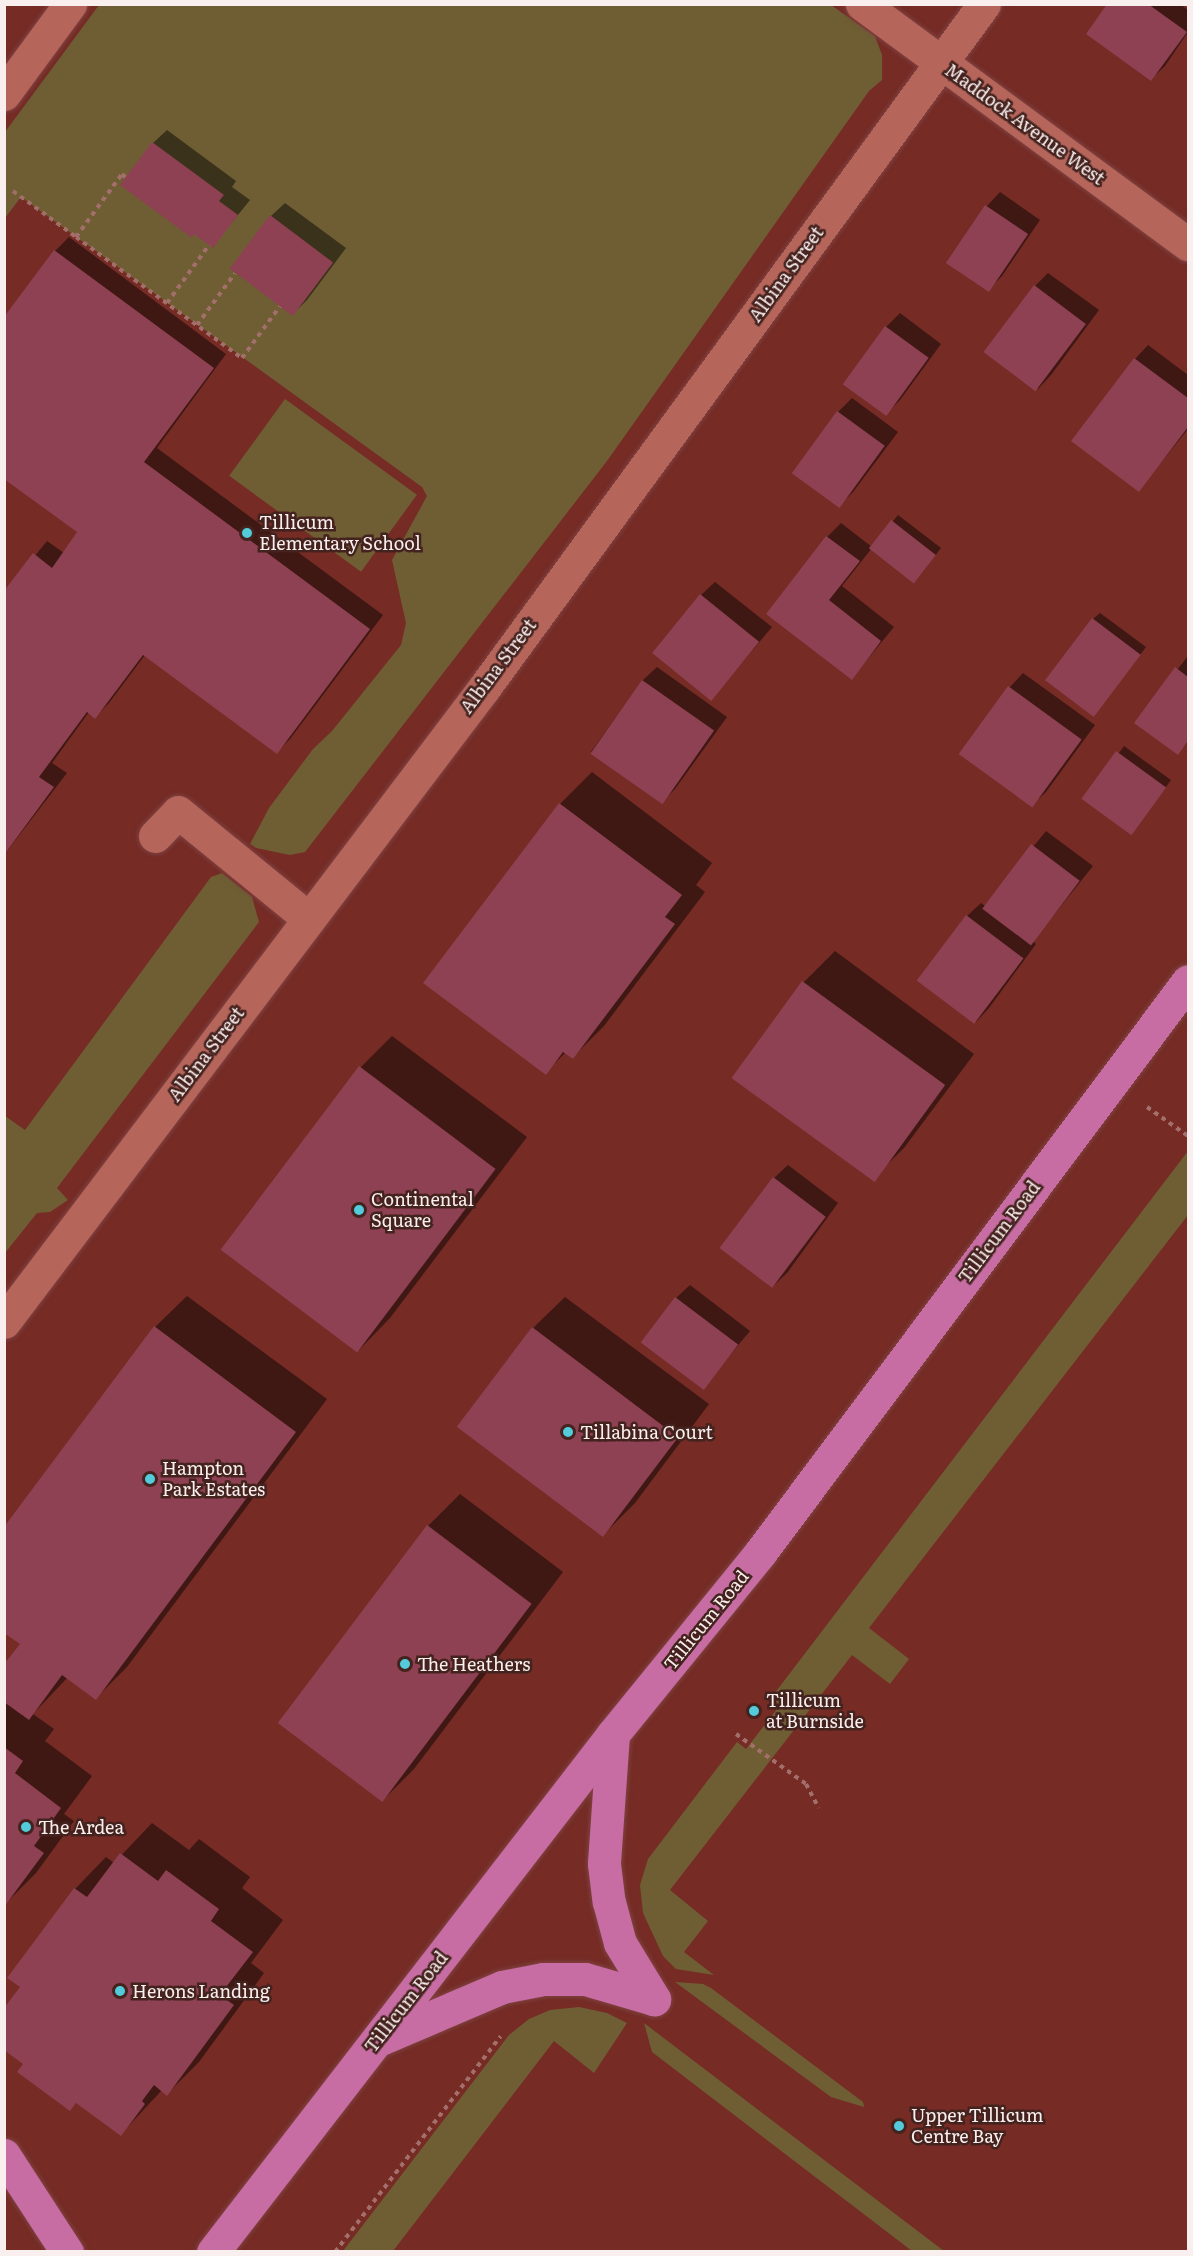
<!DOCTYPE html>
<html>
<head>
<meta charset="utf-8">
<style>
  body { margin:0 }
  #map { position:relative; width:1193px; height:2256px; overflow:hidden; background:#762b25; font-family:Literata,serif }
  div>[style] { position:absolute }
  .green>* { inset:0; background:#6f5e34; transform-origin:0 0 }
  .shadow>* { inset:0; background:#0007; transform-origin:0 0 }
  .building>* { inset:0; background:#8e4152; transform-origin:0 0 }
  .path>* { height:4px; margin-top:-2px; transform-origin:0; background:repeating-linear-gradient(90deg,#a36f6a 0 4.5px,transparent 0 9px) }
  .roads { filter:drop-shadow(0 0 2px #7e4241) drop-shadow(0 0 2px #7e4241) }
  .minor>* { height:33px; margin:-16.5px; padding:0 16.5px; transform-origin:16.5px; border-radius:16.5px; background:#b6655b }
  .major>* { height:33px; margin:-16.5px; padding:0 16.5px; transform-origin:16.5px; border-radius:16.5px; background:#c86da3 }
  .dots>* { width:16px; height:16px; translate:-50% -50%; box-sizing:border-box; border:3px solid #44221e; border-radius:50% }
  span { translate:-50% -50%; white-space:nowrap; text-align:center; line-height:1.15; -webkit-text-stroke:5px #44221e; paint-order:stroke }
  .street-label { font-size:18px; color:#f9efee }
  .poi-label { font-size:18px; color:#f9efee }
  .left { translate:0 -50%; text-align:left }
  .frame { position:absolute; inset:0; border:6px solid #f9efee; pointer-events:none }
</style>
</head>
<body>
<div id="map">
  <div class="green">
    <div style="clip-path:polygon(99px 5px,831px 5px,875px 36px,882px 55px,882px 80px,869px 91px,607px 461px,305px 852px,290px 855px,256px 848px,250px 844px,269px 808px,313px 749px,332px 731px,401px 645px,406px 623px,392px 560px,427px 496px,422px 487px,21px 197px,5px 218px,5px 132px)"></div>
    <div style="left:285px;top:399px;width:163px;height:95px;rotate:36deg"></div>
    <div style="clip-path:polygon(222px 873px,252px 897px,259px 922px,57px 1188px,68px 1200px,50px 1212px,37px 1213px,5px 1253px,5px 1116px,25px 1130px,211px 877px)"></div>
    <div style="clip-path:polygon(1188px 1151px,1188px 1215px,869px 1628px,909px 1659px,890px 1684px,852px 1655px,670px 1890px,708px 1921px,684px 1952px,714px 1975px,676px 1969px,663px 1956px,643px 1913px,640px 1885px,648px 1859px,737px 1742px,746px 1749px,780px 1705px,771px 1698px)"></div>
    <div style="clip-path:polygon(675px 1982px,703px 1984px,711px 1988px,863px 2102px,864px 2107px,831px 2097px)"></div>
    <div style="clip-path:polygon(579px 2007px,607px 2013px,627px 2023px,594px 2073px,554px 2041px,393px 2251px,343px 2251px,509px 2035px,529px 2019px,550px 2010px)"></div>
    <div style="clip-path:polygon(644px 2023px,944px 2251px,912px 2251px,652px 2052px)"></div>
  </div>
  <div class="shadow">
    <div style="clip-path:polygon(1109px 4px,1180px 4px,1188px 10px,1188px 32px,1165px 66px,1151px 79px)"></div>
    <div style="clip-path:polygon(167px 130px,236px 181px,232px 187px,250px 200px,213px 246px,153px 143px)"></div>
    <div style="clip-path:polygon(1000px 192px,1040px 220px,1002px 276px,988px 290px,948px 262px,987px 206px)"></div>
    <div style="clip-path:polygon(285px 203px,346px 248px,307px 300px,293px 314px,271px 216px)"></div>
    <div style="clip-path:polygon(69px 237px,226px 354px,157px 448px,383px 615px,290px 739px,277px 752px,145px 655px,109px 703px,95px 717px,89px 712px,52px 763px,67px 773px,4px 855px,4px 594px,47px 541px,64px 553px,80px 532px,55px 251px)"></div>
    <div style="clip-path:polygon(1048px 273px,1099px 310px,1051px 375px,1038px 389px,1035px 286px)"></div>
    <div style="clip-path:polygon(900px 313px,941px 344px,900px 400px,886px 414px,845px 383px,886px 327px)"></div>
    <div style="clip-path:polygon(1148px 345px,1188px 375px,1188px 429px,1139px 490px,1135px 359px)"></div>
    <div style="clip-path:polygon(852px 398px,898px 432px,853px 492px,840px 505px,794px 472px,838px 412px)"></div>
    <div style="clip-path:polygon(898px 515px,941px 548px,921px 574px,872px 548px,842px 586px,894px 627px,852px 678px,768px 614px,827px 537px,841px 523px,872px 547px)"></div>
    <div style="clip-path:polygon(715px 582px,772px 627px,712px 698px,701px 595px)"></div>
    <div style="clip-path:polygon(1100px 613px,1146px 647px,1100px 708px,1093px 619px)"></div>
    <div style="clip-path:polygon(1188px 656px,1188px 742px,1178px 753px,1136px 723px)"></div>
    <div style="clip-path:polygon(657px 667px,727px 717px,675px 789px,661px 803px,591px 752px,643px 680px)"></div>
    <div style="clip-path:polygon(1023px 673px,1095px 725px,1046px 792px,1032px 805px,961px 754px,1010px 687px)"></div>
    <div style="left:1124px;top:746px;width:58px;height:65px;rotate:36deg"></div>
    <div style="clip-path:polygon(592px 772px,712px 863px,696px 885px,705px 892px,604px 1026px,573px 1057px,566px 1052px,545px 1073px,425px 982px,560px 804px)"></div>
    <div style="clip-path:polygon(1046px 831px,1093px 866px,1033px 941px,1036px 944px,989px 1008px,976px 1022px,967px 916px,981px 903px,985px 906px)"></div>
    <div style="clip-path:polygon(835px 951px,974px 1054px,904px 1148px,872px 1179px,733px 1077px,804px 982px)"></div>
    <div style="clip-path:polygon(392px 1036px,527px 1137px,390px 1318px,359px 1350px,361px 1067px)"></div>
    <div style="clip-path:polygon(788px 1165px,838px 1203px,787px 1273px,773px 1286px,774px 1178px)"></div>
    <div style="clip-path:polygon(690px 1285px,750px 1331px,702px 1388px,676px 1298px)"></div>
    <div style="clip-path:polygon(187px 1296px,327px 1399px,127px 1667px,96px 1698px,68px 1677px,33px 1714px,54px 1729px,45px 1741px,92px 1776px,64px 1814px,74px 1821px,36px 1873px,4px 1905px,4px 1667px,22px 1644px,155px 1327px)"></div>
    <div style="clip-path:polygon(565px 1297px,709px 1404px,635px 1503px,604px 1534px,459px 1426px,533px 1328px)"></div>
    <div style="clip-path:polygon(460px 1494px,563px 1572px,414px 1769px,383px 1800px,280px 1723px,428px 1526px)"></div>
    <div style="clip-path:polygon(152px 1823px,189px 1850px,199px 1839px,250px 1877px,242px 1888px,283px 1920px,251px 1963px,264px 1973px,199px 2062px,167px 2094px,162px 2090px,121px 2134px,77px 2102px,70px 2109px,25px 2063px,22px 1987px,9px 1977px,75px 1889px,106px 1857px,114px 1863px)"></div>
  </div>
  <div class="building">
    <div style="clip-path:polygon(1107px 4px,1148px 4px,1187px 32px,1151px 81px,1086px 34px)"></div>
    <div style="clip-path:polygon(152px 142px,224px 195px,219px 201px,238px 215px,213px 248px,194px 234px,192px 238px,120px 185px)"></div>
    <div style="left:985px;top:205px;width:52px;height:70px;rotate:34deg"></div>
    <div style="left:270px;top:215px;width:79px;height:67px;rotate:37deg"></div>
    <div style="clip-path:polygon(54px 250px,214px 368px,144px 462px,370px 629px,277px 754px,143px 655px,95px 719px,87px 712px,39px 777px,54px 787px,4px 855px,4px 591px,33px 553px,52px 568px,77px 532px,4px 479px,4px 317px)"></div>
    <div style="left:1034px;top:285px;width:65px;height:84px;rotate:37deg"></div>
    <div style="left:885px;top:326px;width:54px;height:72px;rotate:36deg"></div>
    <div style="clip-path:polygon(1134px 358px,1188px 398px,1188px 427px,1139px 492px,1071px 441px)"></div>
    <div style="left:837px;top:411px;width:59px;height:77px;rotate:36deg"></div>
    <div style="left:891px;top:520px;width:57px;height:36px;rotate:38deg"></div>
    <div style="clip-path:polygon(826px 536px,860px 561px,829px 600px,881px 641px,852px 680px,766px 614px)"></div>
    <div style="left:700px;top:594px;width:76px;height:76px;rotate:39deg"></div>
    <div style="left:1092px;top:618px;width:61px;height:78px;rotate:37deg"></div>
    <div style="clip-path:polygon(1175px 667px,1188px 677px,1188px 741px,1178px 755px,1134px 723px)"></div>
    <div style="left:642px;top:680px;width:88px;height:90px;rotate:35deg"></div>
    <div style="left:1008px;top:686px;width:91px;height:84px;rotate:36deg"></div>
    <div style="left:1116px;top:751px;width:62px;height:59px;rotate:36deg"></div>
    <div style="clip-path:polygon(559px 803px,682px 895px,665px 917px,675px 924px,573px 1059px,563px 1052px,546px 1075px,423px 983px)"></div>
    <div style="left:1031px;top:844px;width:61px;height:81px;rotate:37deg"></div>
    <div style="left:966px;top:915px;width:72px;height:82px;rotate:37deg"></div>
    <div style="left:802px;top:981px;width:177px;height:120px;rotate:36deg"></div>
    <div style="left:359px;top:1066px;width:171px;height:230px;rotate:37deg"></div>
    <div style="left:773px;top:1177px;width:66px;height:89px;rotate:37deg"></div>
    <div style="left:675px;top:1297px;width:79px;height:57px;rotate:37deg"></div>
    <div style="clip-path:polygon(154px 1326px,296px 1432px,96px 1700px,62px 1675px,29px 1720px,4px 1702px,4px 1664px,20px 1644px,4px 1633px,4px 1527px)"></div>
    <div style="left:532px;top:1327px;width:183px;height:125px;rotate:37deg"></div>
    <div style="left:427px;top:1525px;width:131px;height:248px;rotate:37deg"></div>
    <div style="clip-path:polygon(4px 1747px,23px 1761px,15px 1773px,61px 1808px,34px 1846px,44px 1853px,4px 1907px)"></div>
    <div style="clip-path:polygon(120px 1853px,158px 1881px,166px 1870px,219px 1909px,211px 1921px,253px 1952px,220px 1995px,234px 2005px,167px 2096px,154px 2085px,142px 2101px,145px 2104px,121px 2136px,76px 2103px,70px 2111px,17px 2072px,23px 2064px,4px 2050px,4px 2008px,20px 1987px,7px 1978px,74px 1888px,87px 1897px)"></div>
  </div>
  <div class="path">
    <div style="left:13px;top:191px;width:78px;rotate:36.1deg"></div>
    <div style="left:76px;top:237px;width:78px;rotate:-53.9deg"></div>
    <div style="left:122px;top:174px;width:6px;rotate:45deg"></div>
    <div style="left:76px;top:237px;width:205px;rotate:36.1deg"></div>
    <div style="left:242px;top:358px;width:64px;rotate:-53.8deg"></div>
    <div style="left:167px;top:303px;width:72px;rotate:-54.1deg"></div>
    <div style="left:197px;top:325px;width:64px;rotate:-53.8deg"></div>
    <div style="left:1147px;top:1107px;width:50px;rotate:35.3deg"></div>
    <div style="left:736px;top:1734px;width:86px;rotate:35.5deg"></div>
    <div style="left:806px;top:1784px;width:27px;rotate:62deg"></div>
    <div style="left:335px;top:2252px;width:272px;rotate:-52.5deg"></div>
  </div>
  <div class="roads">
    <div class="minor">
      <div style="left:862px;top:4px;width:405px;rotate:36.4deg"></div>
      <div style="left:4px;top:94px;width:112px;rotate:-53.7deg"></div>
      <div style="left:155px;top:836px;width:33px;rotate:-46deg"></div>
      <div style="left:178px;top:812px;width:168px;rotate:39.2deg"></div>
      <div style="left:4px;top:1322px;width:795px;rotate:-52.87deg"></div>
      <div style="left:484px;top:688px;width:847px;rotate:-53.83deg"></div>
    </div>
    <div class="major">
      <div style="left:613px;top:1734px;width:130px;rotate:94deg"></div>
      <div style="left:604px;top:1864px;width:38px;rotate:83deg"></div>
      <div style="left:609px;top:1902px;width:42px;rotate:75deg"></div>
      <div style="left:620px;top:1943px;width:66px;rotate:58.7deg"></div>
      <div style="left:378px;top:2040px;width:135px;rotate:-23.1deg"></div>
      <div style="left:502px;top:1987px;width:42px;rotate:-11deg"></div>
      <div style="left:543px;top:1979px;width:42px"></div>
      <div style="left:585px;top:1979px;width:72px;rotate:16.2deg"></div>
      <div style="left:4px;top:2155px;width:116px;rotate:57deg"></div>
      <div style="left:213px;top:2252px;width:654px;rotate:-52.32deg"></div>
      <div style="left:613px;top:1734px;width:233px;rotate:-50.9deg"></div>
      <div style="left:760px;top:1553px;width:714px;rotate:-53.19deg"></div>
    </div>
  </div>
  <div class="dots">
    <div style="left:247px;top:533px;background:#53cbdb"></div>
    <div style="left:359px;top:1210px;background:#53cbdb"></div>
    <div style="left:568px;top:1432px;background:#53cbdb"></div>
    <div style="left:150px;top:1479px;background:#53cbdb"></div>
    <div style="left:405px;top:1664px;background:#53cbdb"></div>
    <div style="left:754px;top:1711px;background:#53cbdb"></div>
    <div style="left:26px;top:1827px;background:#53cbdb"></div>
    <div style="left:120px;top:1991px;background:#53cbdb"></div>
    <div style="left:899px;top:2126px;background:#53cbdb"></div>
  </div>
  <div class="street-label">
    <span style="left:1025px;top:124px;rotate:36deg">Maddock Avenue West</span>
    <span style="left:786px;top:274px;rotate:-54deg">Albina Street</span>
    <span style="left:498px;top:666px;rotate:-53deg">Albina Street</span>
    <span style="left:206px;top:1054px;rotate:-53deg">Albina Street</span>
    <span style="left:999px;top:1232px;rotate:-53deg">Tillicum Road</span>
    <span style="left:706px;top:1620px;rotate:-51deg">Tillicum Road</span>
    <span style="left:406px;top:2002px;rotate:-52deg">Tillicum Road</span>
  </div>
  <div class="poi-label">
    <span class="left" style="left:259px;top:533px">Tillicum<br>Elementary School</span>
    <span class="left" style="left:371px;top:1210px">Continental<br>Square</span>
    <span class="left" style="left:580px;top:1432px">Tillabina Court</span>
    <span class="left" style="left:162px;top:1479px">Hampton<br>Park Estates</span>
    <span class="left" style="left:417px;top:1664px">The Heathers</span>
    <span class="left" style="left:766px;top:1711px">Tillicum<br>at Burnside</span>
    <span class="left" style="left:38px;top:1827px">The Ardea</span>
    <span class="left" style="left:132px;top:1991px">Herons Landing</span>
    <span class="left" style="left:911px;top:2126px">Upper Tillicum<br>Centre Bay</span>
  </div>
  <div class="frame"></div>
</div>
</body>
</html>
